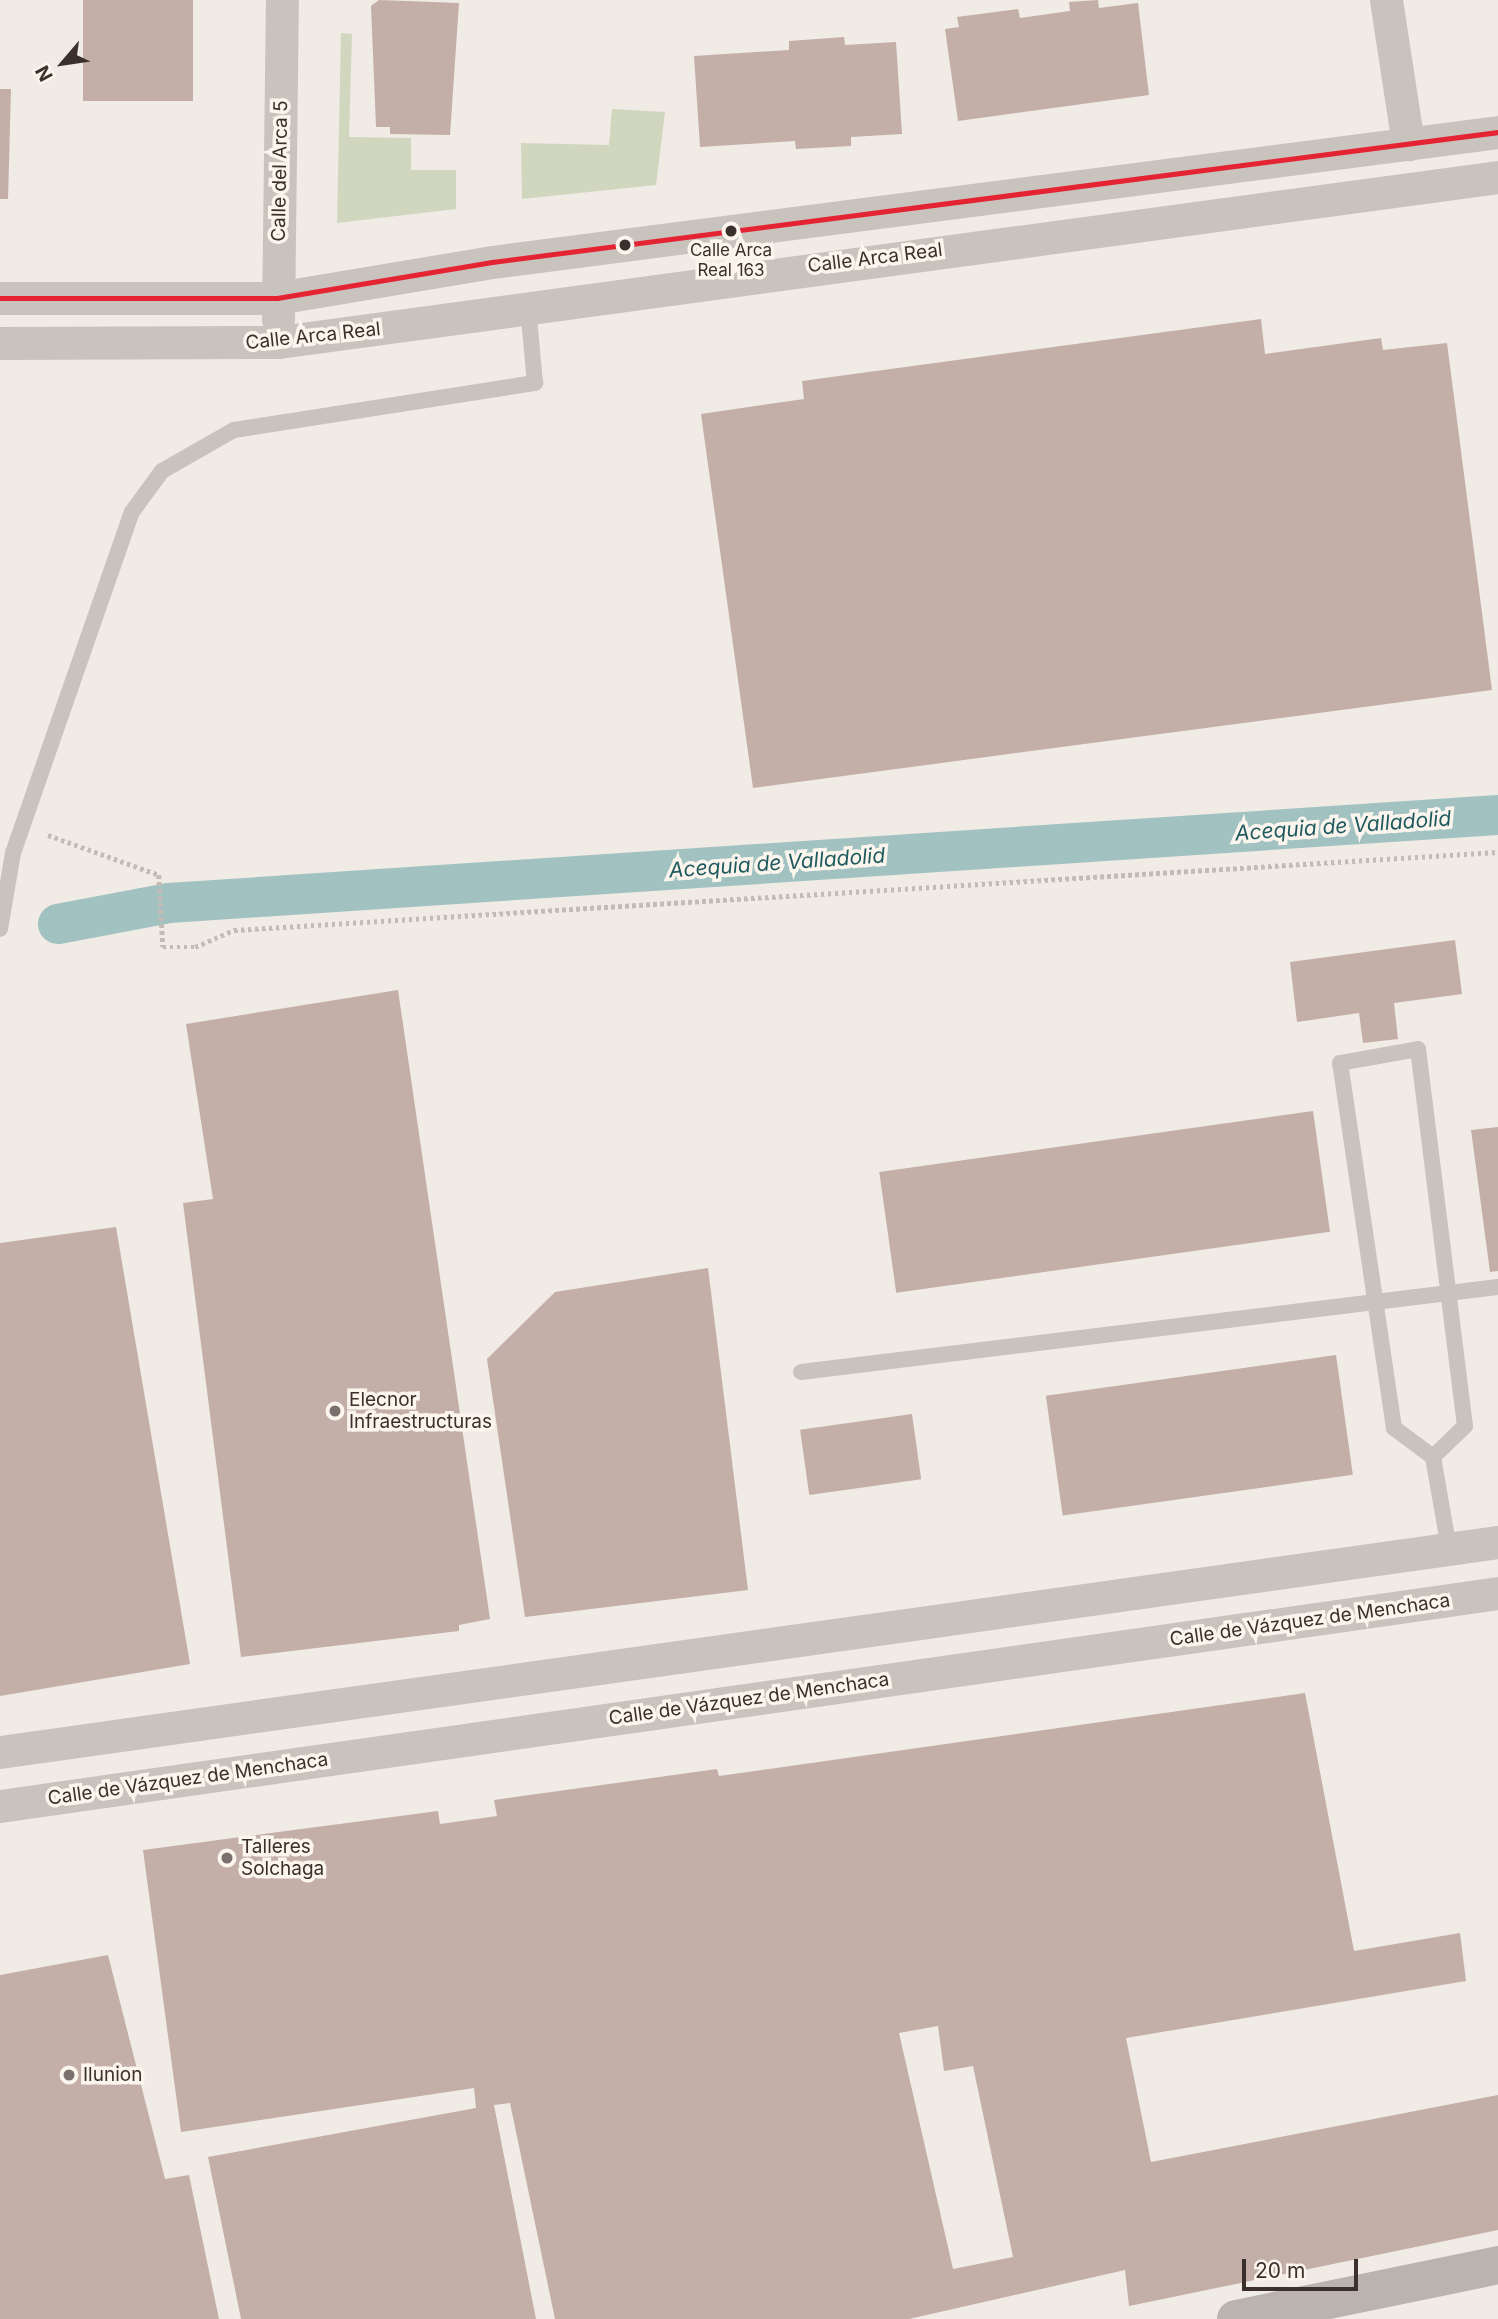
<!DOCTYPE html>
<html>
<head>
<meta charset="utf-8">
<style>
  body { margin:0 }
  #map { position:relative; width:1498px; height:2319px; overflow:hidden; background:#f0ebe5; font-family:Inter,sans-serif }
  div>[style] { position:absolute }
  .green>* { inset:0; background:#d1d6bf }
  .canal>* { height:40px; margin:-20px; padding:0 20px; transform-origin:20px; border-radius:20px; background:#a1c2c1 }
  .building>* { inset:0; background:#c3afa7; transform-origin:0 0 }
  .path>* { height:4.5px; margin-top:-2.25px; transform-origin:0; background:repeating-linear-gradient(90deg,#c2bbb6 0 3.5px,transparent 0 7px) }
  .lane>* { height:16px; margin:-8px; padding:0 8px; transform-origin:8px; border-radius:8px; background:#c9c3be }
  .street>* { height:33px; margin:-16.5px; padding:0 16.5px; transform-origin:16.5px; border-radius:16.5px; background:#c9c3be }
  .secondary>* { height:38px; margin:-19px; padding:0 19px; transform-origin:19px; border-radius:19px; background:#bab3ae }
  .bus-1>* { height:5px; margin:-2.5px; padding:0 2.5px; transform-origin:2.5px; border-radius:2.5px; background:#e42333 }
  .dots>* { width:19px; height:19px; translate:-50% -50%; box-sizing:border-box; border:4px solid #fbf5ee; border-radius:50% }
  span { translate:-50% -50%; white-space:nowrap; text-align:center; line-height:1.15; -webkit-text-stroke:7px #fbf5ee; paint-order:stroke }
  .bus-label { font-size:17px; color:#3b302b }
  .street-label { font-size:19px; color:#3b302b }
  .poi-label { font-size:19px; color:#3b302b }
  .left { translate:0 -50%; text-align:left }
  .water-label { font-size:21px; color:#1f5a5e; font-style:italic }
  .north { position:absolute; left:28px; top:28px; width:70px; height:70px; -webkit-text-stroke:5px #fbf5ee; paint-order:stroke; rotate:241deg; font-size:19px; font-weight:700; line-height:28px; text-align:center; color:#3b302b }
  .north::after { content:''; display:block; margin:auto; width:24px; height:32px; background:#3b302b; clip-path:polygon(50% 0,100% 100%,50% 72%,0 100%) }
  .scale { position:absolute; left:1242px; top:2259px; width:116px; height:32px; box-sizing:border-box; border:4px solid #3b302b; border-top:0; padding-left:9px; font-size:21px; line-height:24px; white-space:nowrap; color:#3b302b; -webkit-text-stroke:5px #fbf5ee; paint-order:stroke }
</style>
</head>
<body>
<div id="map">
  <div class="green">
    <div style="clip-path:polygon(341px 33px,352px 34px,349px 137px,411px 138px,411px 170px,456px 170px,456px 209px,337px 223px)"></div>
    <div style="clip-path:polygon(612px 109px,665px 112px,656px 185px,522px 199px,521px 143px,609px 145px)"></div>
  </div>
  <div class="canal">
    <div style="left:58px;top:924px;width:113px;rotate:-10.7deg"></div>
    <div style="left:169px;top:903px;width:1332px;rotate:-3.79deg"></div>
  </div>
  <div class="building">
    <div style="left:83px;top:0;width:110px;height:101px"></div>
    <div style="clip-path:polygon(379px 0,459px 3px,450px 135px,390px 134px,390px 127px,376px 127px,371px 6px)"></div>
    <div style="clip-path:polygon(1098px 0,1099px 8px,1138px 3px,1149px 95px,958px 121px,945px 29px,959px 27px,957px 17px,1018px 9px,1020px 18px,1070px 11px,1069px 2px)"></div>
    <div style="clip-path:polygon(844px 37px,845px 45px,896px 42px,902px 134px,851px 137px,851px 146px,796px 149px,795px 141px,700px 147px,694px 56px,789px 50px,789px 41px)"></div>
    <div style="clip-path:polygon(0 89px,11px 89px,8px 199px,0 199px)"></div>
    <div style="clip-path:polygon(1261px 319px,1265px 354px,1381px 338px,1383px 350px,1447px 343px,1492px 690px,753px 788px,701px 414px,804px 399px,802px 381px)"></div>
    <div style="clip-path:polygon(1455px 940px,1462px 994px,1394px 1003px,1398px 1039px,1363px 1043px,1359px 1013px,1297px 1022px,1290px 962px)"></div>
    <div style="clip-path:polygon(398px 990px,490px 1619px,459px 1625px,459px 1631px,241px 1657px,183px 1203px,213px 1199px,186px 1024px)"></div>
    <div style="left:1313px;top:1111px;width:122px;height:438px;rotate:82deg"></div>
    <div style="clip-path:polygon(1498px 1127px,1498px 1271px,1490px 1272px,1471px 1130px)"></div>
    <div style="clip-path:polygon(116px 1227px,190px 1664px,0 1696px,0 1243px)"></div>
    <div style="clip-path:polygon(708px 1268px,748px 1590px,525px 1617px,487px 1359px,555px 1292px)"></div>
    <div style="left:1336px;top:1355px;width:121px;height:293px;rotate:82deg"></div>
    <div style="left:912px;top:1414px;width:66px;height:113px;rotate:82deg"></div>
    <div style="clip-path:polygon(evenodd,1305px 1693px,1354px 1951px,1460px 1933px,1466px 1981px,1126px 2038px,1151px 2162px,1498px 2095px,1498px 2230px,1129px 2306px,1125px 2270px,909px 2319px,555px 2319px,510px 2103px,494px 2105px,536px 2319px,241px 2319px,208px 2157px,476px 2108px,474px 2088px,181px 2132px,143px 1850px,438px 1811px,440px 1824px,497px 1816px,494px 1800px,717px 1769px,719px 1776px,1305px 1693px,938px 2026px,944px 2071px,973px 2066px,1013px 2257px,953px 2269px,899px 2033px,938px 2026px)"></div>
    <div style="clip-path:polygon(108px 1955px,165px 2179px,189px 2175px,219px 2319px,0 2319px,0 1975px)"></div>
  </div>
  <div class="path">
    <div style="left:48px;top:835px;width:118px;rotate:19.8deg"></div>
    <div style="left:159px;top:875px;width:72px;rotate:86.8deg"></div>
    <div style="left:163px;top:947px;width:32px"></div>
    <div style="left:195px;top:947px;width:43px;rotate:-23.6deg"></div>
    <div style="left:234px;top:930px;width:1266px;rotate:-3.53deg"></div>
  </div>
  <div class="lane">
    <div style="left:0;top:929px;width:77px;rotate:-80.3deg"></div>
    <div style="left:13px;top:853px;width:361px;rotate:-70.8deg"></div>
    <div style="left:132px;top:512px;width:51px;rotate:-53.8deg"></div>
    <div style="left:162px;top:471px;width:83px;rotate:-29.7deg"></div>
    <div style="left:234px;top:430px;width:305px;rotate:-8.9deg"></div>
    <div style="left:535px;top:383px;width:76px;rotate:-95.3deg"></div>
    <div style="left:801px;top:1372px;width:702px;rotate:-6.95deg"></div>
    <div style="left:1433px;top:1457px;width:49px;rotate:-143.4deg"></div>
    <div style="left:1394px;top:1428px;width:369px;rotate:-98.4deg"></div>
    <div style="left:1340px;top:1063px;width:79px;rotate:-10.2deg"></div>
    <div style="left:1418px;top:1049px;width:380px;rotate:82.9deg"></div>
    <div style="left:1465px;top:1426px;width:45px;rotate:135.9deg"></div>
    <div style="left:1433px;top:1457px;width:93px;rotate:80.1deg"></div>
  </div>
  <div class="street">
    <div style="left:1386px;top:0;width:146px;rotate:81.3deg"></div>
    <div style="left:0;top:298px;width:277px"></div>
    <div style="left:277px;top:298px;width:218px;rotate:-9.5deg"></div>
    <div style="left:492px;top:262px;width:1014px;rotate:-7.36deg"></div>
    <div style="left:278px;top:319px;width:319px;rotate:-89.3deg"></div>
    <div style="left:0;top:343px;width:279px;rotate:-0.2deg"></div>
    <div style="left:279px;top:342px;width:1230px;rotate:-7.71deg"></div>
    <div style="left:0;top:1752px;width:1513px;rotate:-7.98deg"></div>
    <div style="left:0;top:1806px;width:1513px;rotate:-8.09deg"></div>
  </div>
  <div class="secondary">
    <div style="left:1236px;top:2319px;width:268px;rotate:-11.6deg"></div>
  </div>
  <div class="bus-1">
    <div style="left:0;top:298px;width:277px"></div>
    <div style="left:277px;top:298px;width:218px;rotate:-9.5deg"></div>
    <div style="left:492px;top:262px;width:1014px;rotate:-7.36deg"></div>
  </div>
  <div class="dots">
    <div style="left:731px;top:231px;background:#3b302b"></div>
    <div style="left:625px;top:245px;background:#3b302b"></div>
    <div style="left:335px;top:1411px;background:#7a716c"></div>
    <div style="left:227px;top:1858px;background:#7a716c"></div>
    <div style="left:69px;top:2075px;background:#7a716c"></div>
  </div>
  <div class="bus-label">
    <span style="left:731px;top:261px">Calle Arca<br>Real 163</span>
  </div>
  <div class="street-label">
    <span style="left:280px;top:171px;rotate:-89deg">Calle del Arca 5</span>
    <span style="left:875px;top:258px;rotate:-7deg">Calle Arca Real</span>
    <span style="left:313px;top:336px;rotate:-6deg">Calle Arca Real</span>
    <span style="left:1310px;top:1620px;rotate:-8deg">Calle de Vázquez de Menchaca</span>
    <span style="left:749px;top:1699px;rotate:-8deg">Calle de Vázquez de Menchaca</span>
    <span style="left:188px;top:1779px;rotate:-8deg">Calle de Vázquez de Menchaca</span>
  </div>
  <div class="poi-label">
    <span class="left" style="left:349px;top:1411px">Elecnor<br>Infraestructuras</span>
    <span class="left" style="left:241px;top:1858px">Talleres<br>Solchaga</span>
    <span class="left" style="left:83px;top:2075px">Ilunion</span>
  </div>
  <div class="water-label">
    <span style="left:1343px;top:826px;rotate:-4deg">Acequia de Valladolid</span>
    <span style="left:777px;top:863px;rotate:-4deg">Acequia de Valladolid</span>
  </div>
  <div class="north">N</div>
  <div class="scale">20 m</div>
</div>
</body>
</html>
